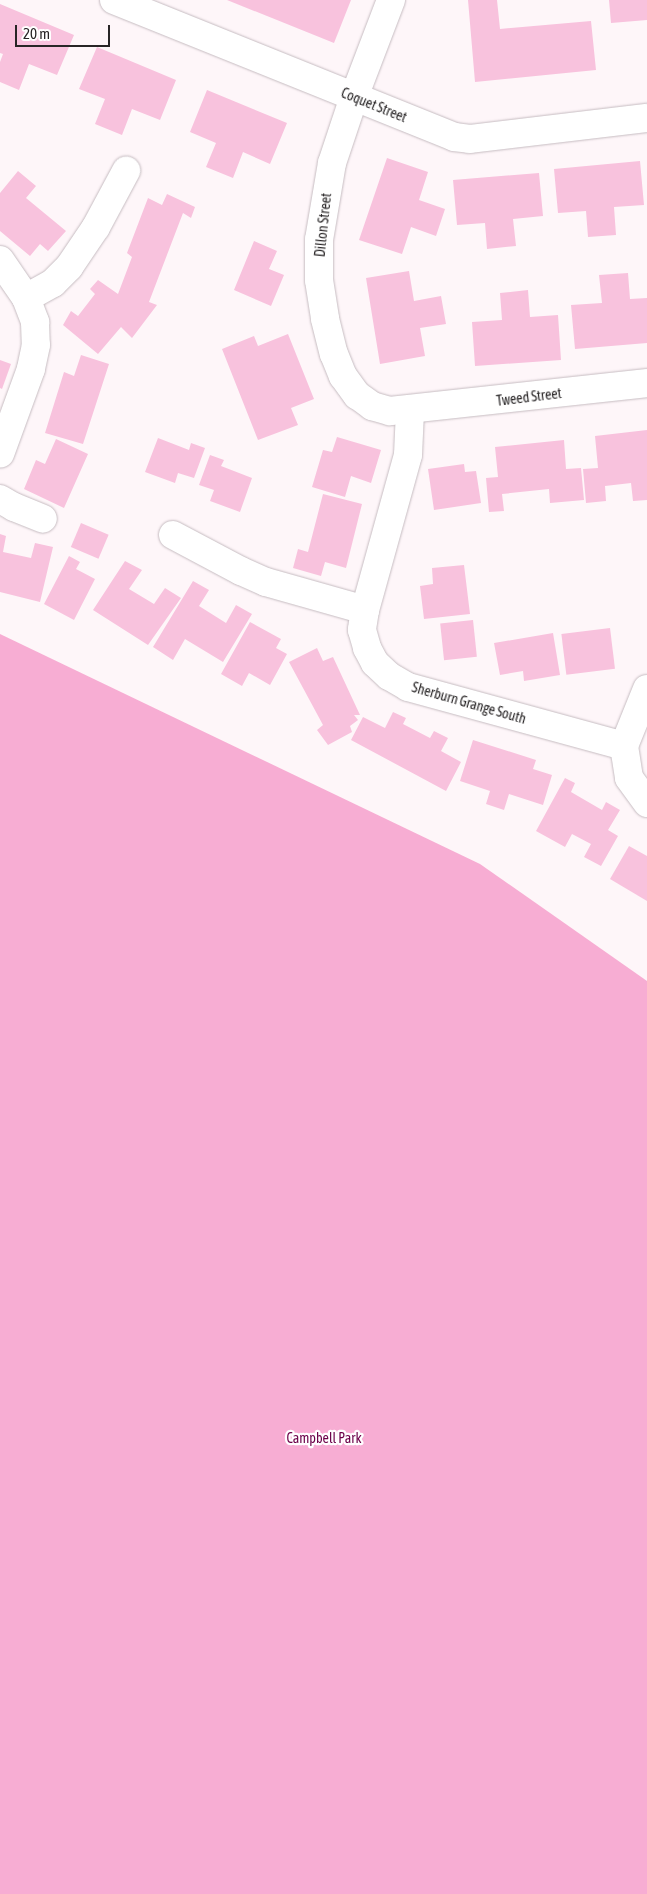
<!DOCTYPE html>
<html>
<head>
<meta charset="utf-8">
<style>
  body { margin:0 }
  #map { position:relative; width:647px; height:1894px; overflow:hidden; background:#fef6f9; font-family:"Asap Condensed",sans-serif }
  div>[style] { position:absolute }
  .green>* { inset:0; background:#f7add3 }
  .building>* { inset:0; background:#f8c2dd; transform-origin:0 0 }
  .roads { filter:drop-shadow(0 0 1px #c6bcc1) drop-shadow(0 0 1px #c6bcc1) }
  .minor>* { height:28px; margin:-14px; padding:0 14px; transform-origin:14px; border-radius:14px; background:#fff }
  span { translate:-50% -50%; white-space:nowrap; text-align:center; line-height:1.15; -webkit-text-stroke:4.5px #fff; paint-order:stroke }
  .street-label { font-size:14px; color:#282526 }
  .park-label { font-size:14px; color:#6b0049 }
  .scale { position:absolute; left:15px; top:25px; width:95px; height:22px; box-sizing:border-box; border:2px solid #282526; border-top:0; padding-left:6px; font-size:15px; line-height:18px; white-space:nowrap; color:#282526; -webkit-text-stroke:4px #fff; paint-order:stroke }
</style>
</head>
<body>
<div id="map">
  <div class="green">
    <div style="clip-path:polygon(0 634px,480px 864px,647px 981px,647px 1894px,0 1894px)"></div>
  </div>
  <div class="building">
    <div style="clip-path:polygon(227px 0,351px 0,334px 43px)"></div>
    <div style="clip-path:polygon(468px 0,497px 0,500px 29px,591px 21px,596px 70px,475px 82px)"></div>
    <div style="clip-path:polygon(609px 0,647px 0,647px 20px,611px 23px)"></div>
    <div style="clip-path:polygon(0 4px,74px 35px,57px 75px,29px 64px,19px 90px,0 82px,0 62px,3px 54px,0 53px)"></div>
    <div style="clip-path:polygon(97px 47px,176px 80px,160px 120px,132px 109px,122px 135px,95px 124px,105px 99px,79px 89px)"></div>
    <div style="clip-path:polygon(207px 90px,287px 123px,270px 164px,243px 152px,233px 178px,206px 167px,216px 143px,190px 132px)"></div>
    <div style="clip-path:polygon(387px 158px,428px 172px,419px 200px,445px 209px,436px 236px,411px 227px,402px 254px,359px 240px)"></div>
    <div style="clip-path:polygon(640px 161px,644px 205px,614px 207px,616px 235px,588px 237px,586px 211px,558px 213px,554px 169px)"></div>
    <div style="clip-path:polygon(18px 171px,36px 186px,26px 198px,66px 231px,48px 251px,40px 244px,30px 256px,0 231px,0 193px)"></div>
    <div style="clip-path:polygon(539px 173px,543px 216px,513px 219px,516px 246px,487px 249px,485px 223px,457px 225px,453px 180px)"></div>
    <div style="clip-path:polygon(167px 194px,195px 207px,191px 218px,183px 213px,149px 302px,157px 305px,132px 338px,121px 327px,98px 354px,63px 325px,71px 311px,78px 316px,95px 294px,90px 289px,98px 280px,118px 294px,132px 257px,127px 253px,148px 198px,162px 205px)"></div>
    <div style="clip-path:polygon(254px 241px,277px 251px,269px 269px,284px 275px,271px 306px,234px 290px)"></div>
    <div style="clip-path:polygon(409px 271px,414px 301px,441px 296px,446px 324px,420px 328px,425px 356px,380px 364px,366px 278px)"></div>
    <div style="clip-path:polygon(628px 273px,630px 299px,647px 298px,647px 343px,575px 349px,571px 305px,602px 303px,599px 275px)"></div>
    <div style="clip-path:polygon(528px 290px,530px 317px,558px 315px,561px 360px,475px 366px,472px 322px,502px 320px,500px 293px)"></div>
    <div style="clip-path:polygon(288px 334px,314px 399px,291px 408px,298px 425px,258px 440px,222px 349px,254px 336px,258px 346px)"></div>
    <div style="clip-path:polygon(81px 355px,109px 364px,83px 444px,45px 433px,64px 372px,74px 376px)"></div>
    <div style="clip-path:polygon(0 360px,11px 364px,2px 389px,0 388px)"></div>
    <div style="clip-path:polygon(647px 430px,647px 500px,633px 501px,631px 483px,605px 486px,606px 501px,586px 503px,583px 469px,598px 468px,595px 436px)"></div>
    <div style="clip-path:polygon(337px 437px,381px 450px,371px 483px,351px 476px,345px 497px,312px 487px,323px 450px,332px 452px)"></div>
    <div style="clip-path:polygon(158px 438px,189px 450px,191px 443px,205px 448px,194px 478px,178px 473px,175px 483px,145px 472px)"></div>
    <div style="clip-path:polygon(56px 439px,88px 454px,64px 508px,24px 489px,36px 460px,45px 464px)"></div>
    <div style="clip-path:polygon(564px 440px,566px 469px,581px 468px,584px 500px,550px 503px,549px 489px,502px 494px,504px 511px,489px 512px,486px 478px,498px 477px,495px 447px)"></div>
    <div style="clip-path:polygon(210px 455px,224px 460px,221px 466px,252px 478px,240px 512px,210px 501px,214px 490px,199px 485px)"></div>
    <div style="clip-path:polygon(464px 464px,465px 472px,476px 471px,481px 503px,434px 510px,428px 469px)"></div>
    <div style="clip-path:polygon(323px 494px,362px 504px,346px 568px,325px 562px,321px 576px,293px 568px,298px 549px,308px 552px)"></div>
    <div style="left:81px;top:523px;width:30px;height:26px;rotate:23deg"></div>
    <div style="clip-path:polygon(0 534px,6px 536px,3px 552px,31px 558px,35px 543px,53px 547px,40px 602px,0 592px)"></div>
    <div style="clip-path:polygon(69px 556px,80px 562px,76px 569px,95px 579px,74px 620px,44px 604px)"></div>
    <div style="clip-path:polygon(125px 561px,142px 570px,129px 589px,154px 604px,165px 588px,181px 598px,148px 645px,93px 610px)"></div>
    <div style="clip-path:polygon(464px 565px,470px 614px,424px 619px,420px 586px,433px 584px,432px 568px)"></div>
    <div style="clip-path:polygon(193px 581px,209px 590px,199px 606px,226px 623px,236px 605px,252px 614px,223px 662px,185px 639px,173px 660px,153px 647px)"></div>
    <div style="left:473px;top:620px;width:37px;height:33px;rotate:84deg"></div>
    <div style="clip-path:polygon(250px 622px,281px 639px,276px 648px,287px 654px,270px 685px,249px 673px,242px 686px,221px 674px)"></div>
    <div style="left:610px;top:628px;width:41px;height:49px;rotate:83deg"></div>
    <div style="clip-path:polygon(553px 633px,560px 675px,524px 681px,523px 671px,500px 675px,494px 643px)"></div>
    <div style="clip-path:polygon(317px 648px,323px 661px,333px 657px,360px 715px,354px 715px,358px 720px,350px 726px,352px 732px,328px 745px,317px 730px,323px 725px,289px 662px)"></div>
    <div style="clip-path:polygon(393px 712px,406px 718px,403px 724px,430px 738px,434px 731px,448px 738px,441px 751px,461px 762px,446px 791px,351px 740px,363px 717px,385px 728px)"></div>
    <div style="clip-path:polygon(473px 740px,536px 760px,533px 769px,552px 775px,543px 805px,509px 794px,504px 810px,486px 804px,490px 791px,460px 781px)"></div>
    <div style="clip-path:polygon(565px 778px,575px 783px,571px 792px,602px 810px,606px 802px,620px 810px,608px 830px,618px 836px,601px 866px,584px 857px,591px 844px,572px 834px,565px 847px,536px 831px)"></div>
    <div style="clip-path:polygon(629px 846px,647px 856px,647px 901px,610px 879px)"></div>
  </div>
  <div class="roads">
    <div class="minor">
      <div style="left:114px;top:0;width:367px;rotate:21.9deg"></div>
      <div style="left:454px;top:137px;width:16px;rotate:7deg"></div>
      <div style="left:470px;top:139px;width:178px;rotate:-6.8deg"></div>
      <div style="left:391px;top:0;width:104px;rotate:110.9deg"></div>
      <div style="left:354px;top:97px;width:70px;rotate:108.4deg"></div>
      <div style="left:332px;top:163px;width:78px;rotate:99.6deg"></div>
      <div style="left:319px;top:240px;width:40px;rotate:90deg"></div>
      <div style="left:319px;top:280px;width:39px;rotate:81deg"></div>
      <div style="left:325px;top:319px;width:36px;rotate:76deg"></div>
      <div style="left:334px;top:354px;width:24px;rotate:68deg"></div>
      <div style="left:343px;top:376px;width:24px;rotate:54deg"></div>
      <div style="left:357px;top:395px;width:19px;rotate:36deg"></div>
      <div style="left:372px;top:406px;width:19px;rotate:16deg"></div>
      <div style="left:390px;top:411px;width:259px;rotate:-6.2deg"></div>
      <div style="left:0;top:260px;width:46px;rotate:55.6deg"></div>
      <div style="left:26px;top:298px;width:26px;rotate:69deg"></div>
      <div style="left:35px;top:322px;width:23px;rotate:88deg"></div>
      <div style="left:36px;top:345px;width:25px;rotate:102deg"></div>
      <div style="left:31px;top:369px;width:90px;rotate:110deg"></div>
      <div style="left:26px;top:298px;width:31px;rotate:-29deg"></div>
      <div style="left:53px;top:283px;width:23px;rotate:-45deg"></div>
      <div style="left:69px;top:267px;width:48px;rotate:-56deg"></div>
      <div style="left:96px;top:227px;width:64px;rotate:-61.8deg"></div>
      <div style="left:410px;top:411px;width:44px;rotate:92.6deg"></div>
      <div style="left:408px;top:455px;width:161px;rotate:105.5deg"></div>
      <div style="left:365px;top:610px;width:20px;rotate:99deg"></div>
      <div style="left:362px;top:630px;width:19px;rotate:74deg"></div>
      <div style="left:367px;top:648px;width:17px;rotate:62deg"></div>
      <div style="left:375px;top:663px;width:19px;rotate:43deg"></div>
      <div style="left:389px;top:676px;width:22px;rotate:30deg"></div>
      <div style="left:408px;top:687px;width:224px;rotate:15.3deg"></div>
      <div style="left:0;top:499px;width:16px;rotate:30deg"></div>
      <div style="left:14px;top:507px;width:31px;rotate:22deg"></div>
      <div style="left:173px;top:535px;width:77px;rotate:27.9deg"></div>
      <div style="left:241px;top:571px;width:27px;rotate:24deg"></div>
      <div style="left:266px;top:582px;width:103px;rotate:15.8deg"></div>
      <div style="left:647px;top:689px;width:61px;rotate:112deg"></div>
      <div style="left:624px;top:746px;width:32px;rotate:81deg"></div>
      <div style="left:629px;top:778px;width:31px;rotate:54deg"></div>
    </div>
  </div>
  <div class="street-label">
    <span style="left:374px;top:105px;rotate:22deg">Coquet Street</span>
    <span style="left:323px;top:225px;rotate:-84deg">Dillon Street</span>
    <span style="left:529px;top:397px;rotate:-7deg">Tweed Street</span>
    <span style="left:469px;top:703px;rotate:16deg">Sherburn Grange South</span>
  </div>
  <div class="park-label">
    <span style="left:324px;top:1438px">Campbell Park</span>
  </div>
  <div class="scale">20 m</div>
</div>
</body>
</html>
